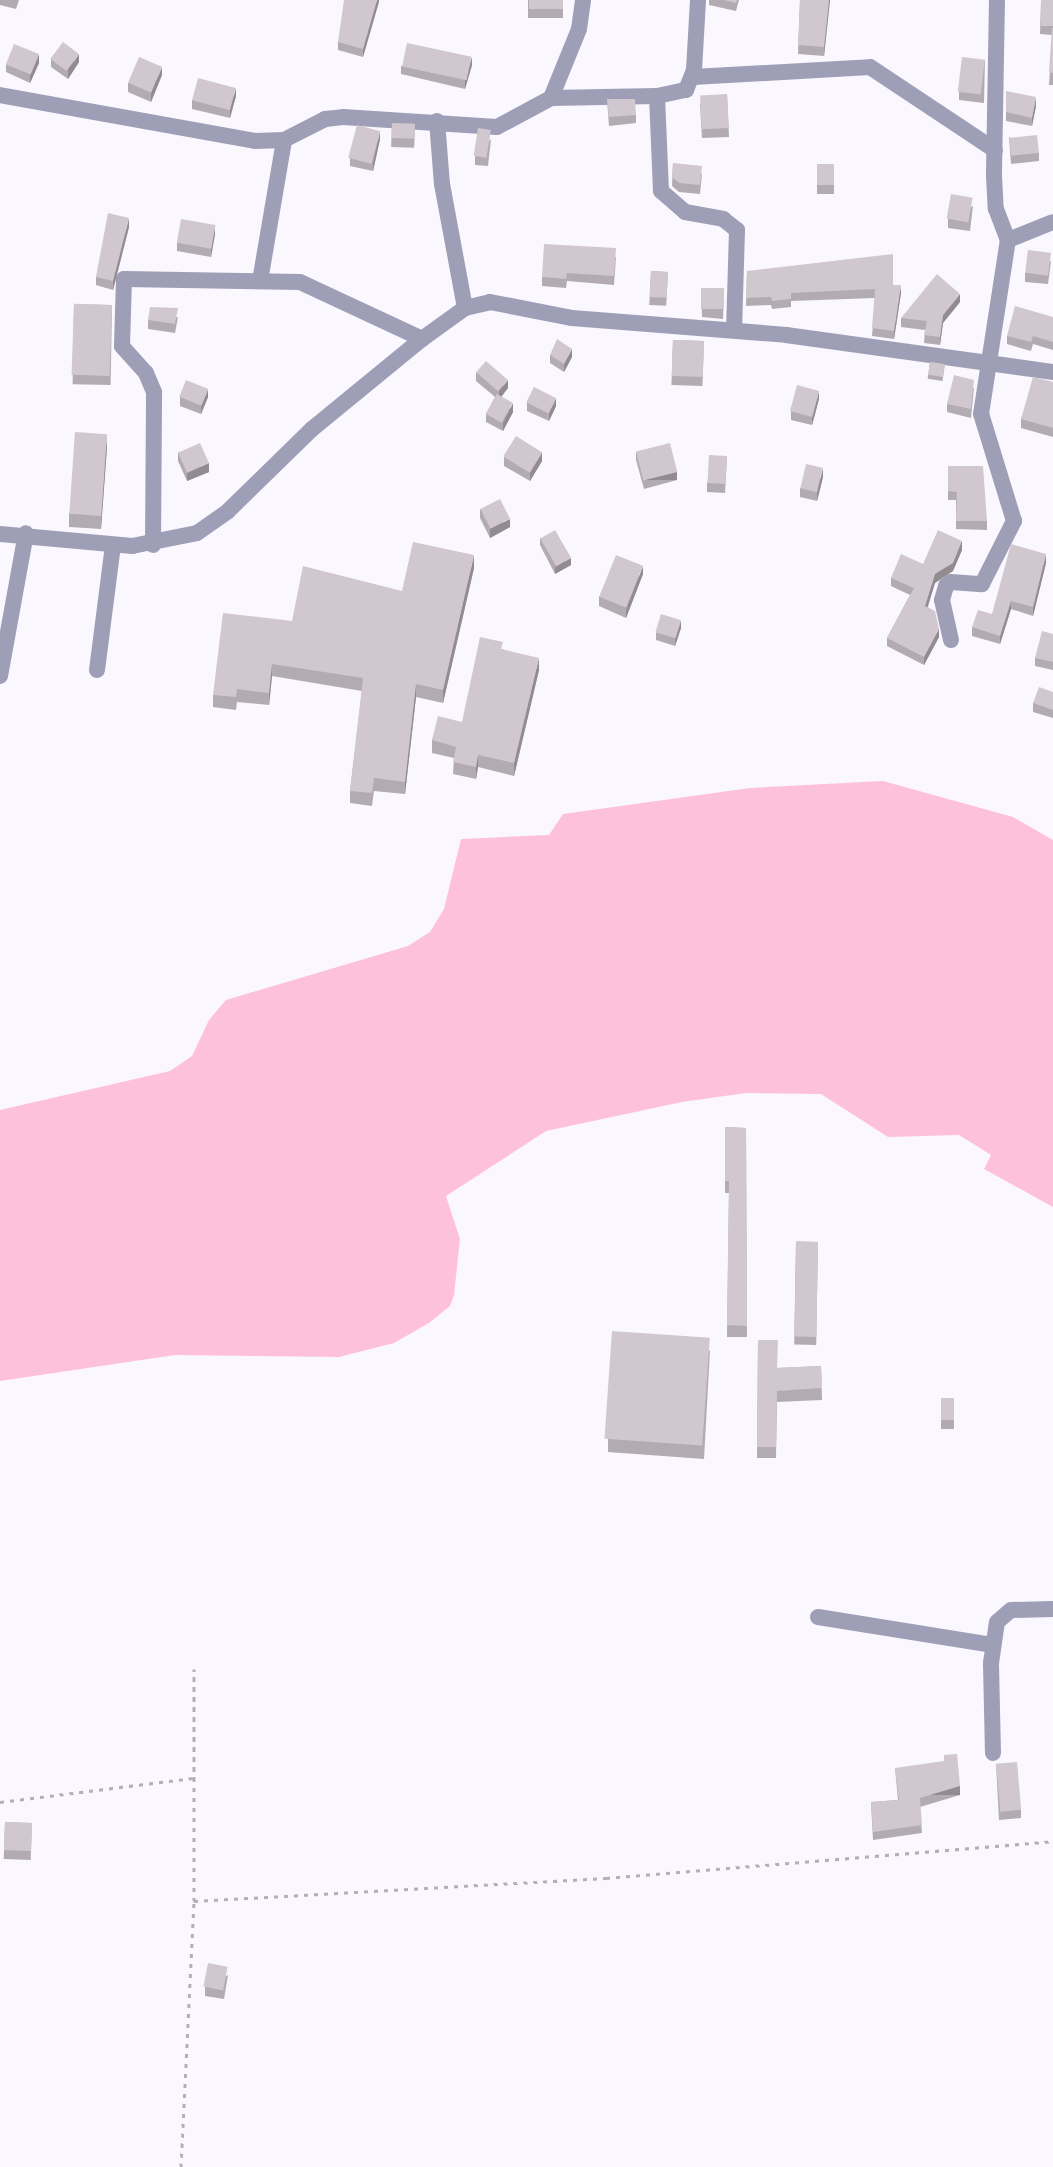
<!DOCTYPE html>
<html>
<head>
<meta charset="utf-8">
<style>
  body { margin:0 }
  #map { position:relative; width:1053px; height:2167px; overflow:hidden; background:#fbf7fe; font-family:"Crimson Pro",serif }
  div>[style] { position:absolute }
  .green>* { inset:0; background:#fec1db }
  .path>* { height:3px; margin-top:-1.5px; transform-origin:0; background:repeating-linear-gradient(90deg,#b3afb5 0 4px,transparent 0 10px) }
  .minor>* { height:16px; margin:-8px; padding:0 8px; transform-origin:8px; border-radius:8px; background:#9f9eb7 }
  .wall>* { inset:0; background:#b3abb2; transform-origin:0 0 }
  .shaded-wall>* { inset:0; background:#928b91; transform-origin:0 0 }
  .building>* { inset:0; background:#d0c7cf; transform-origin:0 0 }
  span { translate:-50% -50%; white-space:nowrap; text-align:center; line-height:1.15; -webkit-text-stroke:6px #fbf7fe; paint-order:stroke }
</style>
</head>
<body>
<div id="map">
  <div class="green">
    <div style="clip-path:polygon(883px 781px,1013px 817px,1053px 840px,1053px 1207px,984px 1169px,991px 1155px,959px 1135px,888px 1137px,821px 1094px,746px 1093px,682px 1102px,546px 1131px,446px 1196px,460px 1239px,454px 1295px,450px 1306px,429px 1323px,394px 1343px,339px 1357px,175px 1355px,0 1381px,0 1110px,170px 1071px,192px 1056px,209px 1020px,226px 1000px,408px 946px,430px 932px,444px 909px,461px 839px,549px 835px,563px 814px,750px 788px)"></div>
  </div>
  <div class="path">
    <div style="left:0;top:1802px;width:195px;rotate:-7.1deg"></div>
    <div style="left:194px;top:1901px;width:413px;rotate:-3.2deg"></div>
    <div style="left:606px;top:1878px;width:449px;rotate:-4.7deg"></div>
    <div style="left:181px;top:2167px;width:266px;rotate:-87.2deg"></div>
    <div style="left:194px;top:1901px;width:232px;rotate:-90deg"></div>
  </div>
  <div class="minor">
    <div style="left:997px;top:0;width:176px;rotate:91deg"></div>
    <div style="left:994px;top:176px;width:33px;rotate:87deg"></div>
    <div style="left:996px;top:209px;width:33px;rotate:69deg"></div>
    <div style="left:693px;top:77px;width:177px;rotate:-3.2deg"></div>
    <div style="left:870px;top:67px;width:150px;rotate:33.6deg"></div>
    <div style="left:0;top:95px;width:259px;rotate:10.2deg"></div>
    <div style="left:255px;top:141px;width:29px;rotate:-2deg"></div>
    <div style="left:284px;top:140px;width:46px;rotate:-27.1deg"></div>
    <div style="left:325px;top:119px;width:18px;rotate:-6deg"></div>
    <div style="left:343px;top:117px;width:154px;rotate:3.7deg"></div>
    <div style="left:497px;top:127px;width:61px;rotate:-28.2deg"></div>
    <div style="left:551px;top:98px;width:74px;rotate:-67.9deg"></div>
    <div style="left:579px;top:29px;width:29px;rotate:-82deg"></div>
    <div style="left:657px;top:96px;width:95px;rotate:87.6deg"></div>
    <div style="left:661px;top:191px;width:32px;rotate:41deg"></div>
    <div style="left:685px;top:212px;width:39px;rotate:10deg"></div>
    <div style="left:723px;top:219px;width:18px;rotate:38deg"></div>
    <div style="left:737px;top:230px;width:100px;rotate:91.7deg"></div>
    <div style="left:551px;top:98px;width:106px;rotate:-1.1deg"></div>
    <div style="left:657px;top:96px;width:30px;rotate:-12deg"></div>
    <div style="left:686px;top:90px;width:22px;rotate:-68deg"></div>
    <div style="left:694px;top:70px;width:70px;rotate:-86.7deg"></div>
    <div style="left:437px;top:121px;width:63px;rotate:85.5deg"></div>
    <div style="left:442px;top:184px;width:126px;rotate:79.5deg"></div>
    <div style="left:260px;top:281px;width:143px;rotate:-80.3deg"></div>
    <div style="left:0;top:534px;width:133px;rotate:5.2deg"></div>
    <div style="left:132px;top:546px;width:66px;rotate:-11.3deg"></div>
    <div style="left:197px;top:533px;width:38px;rotate:-35deg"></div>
    <div style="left:228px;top:511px;width:117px;rotate:-44.3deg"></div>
    <div style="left:312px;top:429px;width:142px;rotate:-39.3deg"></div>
    <div style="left:422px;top:339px;width:53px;rotate:-35.8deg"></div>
    <div style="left:465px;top:308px;width:26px;rotate:-13deg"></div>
    <div style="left:490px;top:302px;width:84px;rotate:11deg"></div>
    <div style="left:572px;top:318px;width:215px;rotate:4.5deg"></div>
    <div style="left:786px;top:335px;width:270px;rotate:7.9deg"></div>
    <div style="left:153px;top:545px;width:153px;rotate:-89.6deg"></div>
    <div style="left:154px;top:392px;width:21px;rotate:-113deg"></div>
    <div style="left:146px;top:373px;width:36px;rotate:-132deg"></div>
    <div style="left:122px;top:346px;width:67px;rotate:-88.3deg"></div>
    <div style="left:124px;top:279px;width:176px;rotate:1deg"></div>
    <div style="left:300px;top:282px;width:135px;rotate:25deg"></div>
    <div style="left:951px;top:640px;width:41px;rotate:-102.7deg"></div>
    <div style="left:942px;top:600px;width:15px;rotate:-74deg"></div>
    <div style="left:946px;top:586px;width:6px;rotate:-39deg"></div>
    <div style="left:951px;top:582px;width:31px;rotate:4deg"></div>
    <div style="left:982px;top:584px;width:71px;rotate:-63.1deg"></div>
    <div style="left:1014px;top:521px;width:112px;rotate:-107.1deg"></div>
    <div style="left:981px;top:414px;width:176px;rotate:-81.2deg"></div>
    <div style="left:1008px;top:240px;width:48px;rotate:-21.8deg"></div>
    <div style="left:97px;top:670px;width:126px;rotate:-82.7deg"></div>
    <div style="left:0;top:676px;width:145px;rotate:-79.7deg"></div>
    <div style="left:818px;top:1617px;width:176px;rotate:9.1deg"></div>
    <div style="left:993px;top:1753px;width:90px;rotate:-91.3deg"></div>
    <div style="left:991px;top:1663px;width:41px;rotate:-81.7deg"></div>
    <div style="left:997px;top:1622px;width:18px;rotate:-41deg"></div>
    <div style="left:1011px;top:1610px;width:42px;rotate:-1.4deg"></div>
  </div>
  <div class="wall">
    <div style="clip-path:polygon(0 0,19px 0,16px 9px,0 5px)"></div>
    <div style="clip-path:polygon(379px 0,363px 57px,338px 50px,338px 42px)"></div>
    <div style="left:528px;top:0;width:35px;height:18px"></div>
    <div style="clip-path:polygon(709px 0,739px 0,736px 11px,709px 5px)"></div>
    <div style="clip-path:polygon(800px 0,830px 0,824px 56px,798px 54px)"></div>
    <div style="clip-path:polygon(1041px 0,1053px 0,1053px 85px,1049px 85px,1052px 35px,1040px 34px)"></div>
    <div style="clip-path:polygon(51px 59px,79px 62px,68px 79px,51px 67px)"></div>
    <div style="clip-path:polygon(985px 60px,984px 103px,959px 100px,959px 92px)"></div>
    <div style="clip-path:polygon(39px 63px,30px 83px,6px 72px,6px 64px)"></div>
    <div style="clip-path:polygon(472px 65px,465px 89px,401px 74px,401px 66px)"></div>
    <div style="clip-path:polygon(162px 75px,151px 102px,128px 92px,128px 83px)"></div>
    <div style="clip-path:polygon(1006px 91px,1036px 106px,1032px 126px,1006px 121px)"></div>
    <div style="clip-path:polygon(727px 94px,729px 137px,702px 138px,700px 104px)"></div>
    <div style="clip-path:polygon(236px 96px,230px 118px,192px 109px,192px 100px)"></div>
    <div style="clip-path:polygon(607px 99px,636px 115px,636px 123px,609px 126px)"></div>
    <div style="left:392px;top:123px;width:23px;height:24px;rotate:2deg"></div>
    <div style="clip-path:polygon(1009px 137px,1039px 153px,1039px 161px,1011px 164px)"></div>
    <div style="clip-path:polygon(380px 139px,373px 171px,350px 166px,350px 158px)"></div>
    <div style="clip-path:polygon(491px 139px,488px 166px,475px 165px,475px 156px)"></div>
    <div style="clip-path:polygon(673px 163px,702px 174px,700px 194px,679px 192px,672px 186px)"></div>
    <div style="left:817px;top:164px;width:17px;height:30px"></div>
    <div style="clip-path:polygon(973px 206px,970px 231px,948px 228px,948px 219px)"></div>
    <div style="clip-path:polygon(129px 227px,113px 290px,96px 285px,96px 277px)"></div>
    <div style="clip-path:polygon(215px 234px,211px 257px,177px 251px,177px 243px)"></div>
    <div style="clip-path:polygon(616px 257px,614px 285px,567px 281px,566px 288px,542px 286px,542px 277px)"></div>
    <div style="clip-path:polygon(1051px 261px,1048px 284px,1025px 282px,1025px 273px)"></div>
    <div style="left:651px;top:271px;width:17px;height:34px;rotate:3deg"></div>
    <div style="clip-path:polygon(747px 271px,893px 285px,901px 293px,894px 339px,872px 336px,875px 298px,791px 301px,791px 307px,772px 309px,771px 305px,746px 306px)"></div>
    <div style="clip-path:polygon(701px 288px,724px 288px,723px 319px,702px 317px)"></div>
    <div style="clip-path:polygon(960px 302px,943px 323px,940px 345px,924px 343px,925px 330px,901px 327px,901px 318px)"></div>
    <div style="left:112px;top:305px;width:80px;height:38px;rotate:91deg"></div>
    <div style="clip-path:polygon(178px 317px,175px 333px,148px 329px,148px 320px)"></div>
    <div style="clip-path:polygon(1053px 317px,1053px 350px,1033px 344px,1031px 351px,1007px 344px,1007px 336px)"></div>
    <div style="left:673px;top:340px;width:31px;height:45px;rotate:2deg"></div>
    <div style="clip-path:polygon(550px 355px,572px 357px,564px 372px,550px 363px)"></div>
    <div style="left:930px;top:362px;width:15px;height:17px;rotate:8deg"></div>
    <div style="clip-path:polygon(476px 372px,508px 388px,501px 396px,513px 412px,503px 431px,486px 422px,486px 414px,495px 397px,476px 381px)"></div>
    <div style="clip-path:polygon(1053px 382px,1053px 437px,1021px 428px,1021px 419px)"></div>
    <div style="clip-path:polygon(974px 388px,971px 418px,947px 412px,947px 404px)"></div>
    <div style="clip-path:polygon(180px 397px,208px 397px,201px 414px,180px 406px)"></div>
    <div style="clip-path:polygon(819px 399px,812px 425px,791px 420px,791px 411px)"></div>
    <div style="clip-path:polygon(527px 402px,556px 406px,549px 421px,527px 411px)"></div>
    <div style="clip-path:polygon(107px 447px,101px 529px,69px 527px,69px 514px)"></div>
    <div style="clip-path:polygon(178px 452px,209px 472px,187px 481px,178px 461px)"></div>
    <div style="clip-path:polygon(636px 452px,677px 480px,644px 489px,636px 460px)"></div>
    <div style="clip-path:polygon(727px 456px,725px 493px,707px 492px,707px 483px)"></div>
    <div style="clip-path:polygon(504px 457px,542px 461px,530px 481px,504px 466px)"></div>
    <div style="clip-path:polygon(948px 466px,987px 521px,987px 530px,956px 529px,956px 500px,948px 500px)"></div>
    <div style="clip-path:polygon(823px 477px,817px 501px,800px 497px,800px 488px)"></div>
    <div style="clip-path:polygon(480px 509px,510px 527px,490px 538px,480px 518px)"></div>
    <div style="clip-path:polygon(540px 538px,571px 565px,555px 574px,540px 545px)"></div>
    <div style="clip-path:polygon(962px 550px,953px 571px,935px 583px,928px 607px,939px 637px,924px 665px,887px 646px,887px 638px,910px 595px,891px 586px,891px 578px,923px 564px)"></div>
    <div style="clip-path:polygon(1046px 563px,1033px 616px,1011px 609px,1000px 644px,972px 636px,972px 627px,992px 614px)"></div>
    <div style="clip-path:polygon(474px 568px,443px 703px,416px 697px,405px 794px,374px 791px,372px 806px,350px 803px,350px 791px,362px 691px,272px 676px,269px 705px,237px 702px,236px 710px,213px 707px,213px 695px,292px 621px,402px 591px)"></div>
    <div style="clip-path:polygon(643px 574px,626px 618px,599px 606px,599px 597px)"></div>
    <div style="clip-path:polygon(681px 628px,675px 646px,656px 640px,656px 632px)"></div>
    <div style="clip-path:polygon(1053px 634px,1053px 670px,1035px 666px,1035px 658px)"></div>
    <div style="clip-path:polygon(503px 649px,539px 670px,514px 776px,478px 767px,476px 779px,453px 774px,454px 758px,432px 753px,432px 740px,462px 722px)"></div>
    <div style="clip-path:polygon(1053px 692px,1053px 718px,1033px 712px,1033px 703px)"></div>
    <div style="clip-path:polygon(725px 1127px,746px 1128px,747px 1337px,727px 1337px,729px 1193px,725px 1193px)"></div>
    <div style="left:818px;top:1242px;width:103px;height:22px;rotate:91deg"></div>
    <div style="clip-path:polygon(758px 1340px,777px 1368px,821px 1366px,822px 1400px,777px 1402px,776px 1458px,757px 1458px)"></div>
    <div style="clip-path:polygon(710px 1350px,704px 1459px,608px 1452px,608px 1439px)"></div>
    <div style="left:941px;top:1398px;width:13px;height:31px"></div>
    <div style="clip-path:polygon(996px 1763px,1021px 1810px,1021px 1818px,999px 1820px)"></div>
    <div style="clip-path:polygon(895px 1768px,960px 1795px,920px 1807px,922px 1833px,873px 1840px,871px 1802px,898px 1800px)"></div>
    <div style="left:5px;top:1822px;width:27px;height:37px;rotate:2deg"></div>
    <div style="clip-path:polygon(228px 1975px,224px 1999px,205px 1996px,205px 1987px)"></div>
  </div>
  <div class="shaded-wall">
    <div style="clip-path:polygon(377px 0,379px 0,379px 2px,363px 57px,363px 49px)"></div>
    <div style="clip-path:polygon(829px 0,830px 0,824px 56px,824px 47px)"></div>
    <div style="clip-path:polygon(39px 54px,39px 63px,30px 83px,30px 74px)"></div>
    <div style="clip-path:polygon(79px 54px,79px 62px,68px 79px,68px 70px)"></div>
    <div style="clip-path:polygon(472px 57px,472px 65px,465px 89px,465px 80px)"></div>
    <div style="clip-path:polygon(162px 67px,162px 75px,151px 102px,151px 93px)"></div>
    <div style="clip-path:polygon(236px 88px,236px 96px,230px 118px,230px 110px)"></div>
    <div style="clip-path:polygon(1036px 97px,1036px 106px,1032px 126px,1032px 118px)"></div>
    <div style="clip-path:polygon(380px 131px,380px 139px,373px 171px,373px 163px)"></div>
    <div style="clip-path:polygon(129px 218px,129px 227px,113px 290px,113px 281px)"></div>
    <div style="clip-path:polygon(215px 225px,215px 234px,211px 257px,211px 249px)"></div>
    <div style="clip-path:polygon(901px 285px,901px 293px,894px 339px,894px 331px)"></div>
    <div style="clip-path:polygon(960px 294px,960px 302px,943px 323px,940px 345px,940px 337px,943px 315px)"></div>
    <div style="clip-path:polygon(572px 349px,572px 357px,564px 372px,564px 364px)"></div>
    <div style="clip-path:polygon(508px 380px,508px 388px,499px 400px,499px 391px)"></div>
    <div style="clip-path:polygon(208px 389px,208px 397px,201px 414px,201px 406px)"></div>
    <div style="clip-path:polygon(819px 391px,819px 399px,812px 425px,812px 417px)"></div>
    <div style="clip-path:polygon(556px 398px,556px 406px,549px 421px,549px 413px)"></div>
    <div style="clip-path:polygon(513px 403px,513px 412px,503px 431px,503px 423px)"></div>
    <div style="clip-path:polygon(107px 434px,107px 447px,101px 529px,101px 517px)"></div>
    <div style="clip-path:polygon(542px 452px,542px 461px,530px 481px,530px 473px)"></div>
    <div style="clip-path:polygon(209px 463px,209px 472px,187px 481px,187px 473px)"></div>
    <div style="clip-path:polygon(823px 468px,823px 477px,817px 501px,817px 492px)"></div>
    <div style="left:677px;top:472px;width:8px;height:34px;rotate:90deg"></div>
    <div style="clip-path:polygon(510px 519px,510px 527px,490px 538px,490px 529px)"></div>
    <div style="clip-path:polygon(962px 541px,962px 550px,953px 571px,935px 583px,925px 614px,925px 606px,935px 574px)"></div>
    <div style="clip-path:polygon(1046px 554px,1046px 563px,1033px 616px,1033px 607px)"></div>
    <div style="clip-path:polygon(474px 555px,474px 568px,443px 703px,443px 690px)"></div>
    <div style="clip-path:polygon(571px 558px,571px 565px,555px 574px,555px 567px)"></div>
    <div style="clip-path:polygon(643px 566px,643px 574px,626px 618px,626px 610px)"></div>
    <div style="clip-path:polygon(1011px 601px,1011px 609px,1000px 644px,1000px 636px)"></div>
    <div style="clip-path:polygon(681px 620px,681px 628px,675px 646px,675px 637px)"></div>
    <div style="clip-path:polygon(939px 629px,939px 637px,924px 665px,924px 657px)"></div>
    <div style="clip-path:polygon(539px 658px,539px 670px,514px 776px,514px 763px)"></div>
    <div style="clip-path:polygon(272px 664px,272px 676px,269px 705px,269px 693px)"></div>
    <div style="clip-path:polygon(416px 684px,416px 697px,405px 794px,405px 782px)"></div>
    <div style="clip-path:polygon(478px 755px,478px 767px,476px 779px,476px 767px)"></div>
    <div style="left:960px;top:1786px;width:9px;height:42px;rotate:90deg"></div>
  </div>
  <div class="building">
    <div style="clip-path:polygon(344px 0,377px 0,363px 49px,338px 42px)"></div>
    <div style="left:529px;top:0;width:34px;height:9px"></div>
    <div style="clip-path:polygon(724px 0,737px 0,736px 3px)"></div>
    <div style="clip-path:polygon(800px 0,829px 0,824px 47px,798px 45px)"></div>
    <div style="left:1041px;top:0;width:12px;height:26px"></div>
    <div style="clip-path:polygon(1052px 28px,1053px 28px,1053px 73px,1049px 72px)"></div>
    <div style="left:63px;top:42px;width:20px;height:21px;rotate:37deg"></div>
    <div style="left:407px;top:43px;width:66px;height:24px;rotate:12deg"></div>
    <div style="left:14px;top:44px;width:27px;height:22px;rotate:22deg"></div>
    <div style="left:139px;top:57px;width:25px;height:28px;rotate:23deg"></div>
    <div style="left:962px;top:57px;width:23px;height:35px;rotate:7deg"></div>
    <div style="left:198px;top:78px;width:39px;height:23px;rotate:15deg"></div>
    <div style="clip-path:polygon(1006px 91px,1036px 97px,1032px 118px,1006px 112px)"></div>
    <div style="left:727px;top:94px;width:34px;height:27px;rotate:87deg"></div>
    <div style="clip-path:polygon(607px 99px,635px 99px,636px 115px,609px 117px)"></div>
    <div style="left:392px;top:123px;width:23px;height:15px;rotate:2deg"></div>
    <div style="left:357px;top:125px;width:24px;height:34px;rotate:15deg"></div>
    <div style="left:478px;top:128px;width:13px;height:28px;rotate:9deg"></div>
    <div style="left:1037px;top:135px;width:18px;height:28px;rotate:84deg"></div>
    <div style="clip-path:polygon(673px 163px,702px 166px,700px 185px,679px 183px,672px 177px)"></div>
    <div style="left:817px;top:164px;width:17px;height:21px"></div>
    <div style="left:951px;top:194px;width:22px;height:25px;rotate:10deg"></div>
    <div style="clip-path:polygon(108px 213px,129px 218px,113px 281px,96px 277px)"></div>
    <div style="left:181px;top:219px;width:35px;height:24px;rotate:10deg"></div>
    <div style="clip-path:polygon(544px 244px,616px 248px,614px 276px,567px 273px,566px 279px,542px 277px)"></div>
    <div style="left:1028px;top:250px;width:23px;height:23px;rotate:7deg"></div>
    <div style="clip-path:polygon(893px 254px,893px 285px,901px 285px,894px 331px,872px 328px,875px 289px,791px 293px,791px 299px,772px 301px,771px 297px,746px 298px,747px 271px)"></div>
    <div style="left:651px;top:271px;width:17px;height:26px;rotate:3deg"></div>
    <div style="clip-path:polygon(937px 274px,960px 294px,943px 315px,940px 337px,924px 335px,927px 321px,901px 318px)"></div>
    <div style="left:701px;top:288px;width:23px;height:21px"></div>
    <div style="left:112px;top:305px;width:71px;height:38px;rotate:92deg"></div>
    <div style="clip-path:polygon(1015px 306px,1053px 317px,1053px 342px,1033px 336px,1031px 342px,1007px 336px)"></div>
    <div style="clip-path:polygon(150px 307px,178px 308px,175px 324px,148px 320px)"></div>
    <div style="clip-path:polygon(557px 339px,572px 349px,564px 364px,550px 355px)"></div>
    <div style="left:673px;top:340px;width:31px;height:36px;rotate:2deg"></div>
    <div style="left:486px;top:361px;width:29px;height:15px;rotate:41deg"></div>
    <div style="left:930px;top:362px;width:15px;height:13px;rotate:8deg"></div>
    <div style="clip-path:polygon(954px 375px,974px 380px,971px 409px,947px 404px)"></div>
    <div style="clip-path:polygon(1033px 377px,1053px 382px,1053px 428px,1021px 419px)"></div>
    <div style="left:186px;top:380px;width:24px;height:18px;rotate:22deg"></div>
    <div style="left:797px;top:385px;width:23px;height:27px;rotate:15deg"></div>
    <div style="left:534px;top:387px;width:25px;height:17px;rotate:27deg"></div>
    <div style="left:497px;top:394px;width:18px;height:23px;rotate:29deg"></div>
    <div style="left:75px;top:432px;width:32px;height:82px;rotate:4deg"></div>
    <div style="left:516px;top:436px;width:31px;height:24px;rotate:32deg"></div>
    <div style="left:200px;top:443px;width:22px;height:24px;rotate:66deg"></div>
    <div style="left:670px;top:443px;width:30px;height:35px;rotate:76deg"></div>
    <div style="left:709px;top:455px;width:18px;height:28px;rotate:3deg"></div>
    <div style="left:806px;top:464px;width:17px;height:25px;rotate:13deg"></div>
    <div style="clip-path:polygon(948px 466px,983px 466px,987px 521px,956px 521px,957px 492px,948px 491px)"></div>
    <div style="left:500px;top:499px;width:22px;height:22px;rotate:63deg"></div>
    <div style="left:555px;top:530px;width:32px;height:17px;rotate:60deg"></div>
    <div style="clip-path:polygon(938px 530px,962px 541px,953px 563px,935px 574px,925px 606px,935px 611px,939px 629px,924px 657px,887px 638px,914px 588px,891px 578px,901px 554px,923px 564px)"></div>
    <div style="clip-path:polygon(413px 542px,474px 555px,443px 690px,416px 684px,405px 782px,374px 778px,372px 793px,350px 791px,363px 678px,272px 664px,269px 693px,237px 689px,236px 697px,213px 695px,223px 613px,292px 621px,303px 566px,402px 591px)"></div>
    <div style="clip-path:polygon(1011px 544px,1046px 554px,1033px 607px,1011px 601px,1000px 636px,972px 627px,978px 610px,992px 614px)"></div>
    <div style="left:616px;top:555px;width:29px;height:45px;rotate:22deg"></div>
    <div style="left:661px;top:614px;width:21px;height:19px;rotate:17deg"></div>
    <div style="clip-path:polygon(1042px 631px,1053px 634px,1053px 662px,1035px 658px)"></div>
    <div style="clip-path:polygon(480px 637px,503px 642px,501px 649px,539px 658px,514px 763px,478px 755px,476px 767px,453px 762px,456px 747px,432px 740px,438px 716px,462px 722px)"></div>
    <div style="clip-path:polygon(1039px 687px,1053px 692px,1053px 710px,1033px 703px)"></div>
    <div style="clip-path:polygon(725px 1127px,746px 1128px,747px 1326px,727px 1325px,729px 1181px,725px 1181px)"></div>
    <div style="left:818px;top:1242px;width:95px;height:22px;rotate:91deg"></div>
    <div style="left:612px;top:1331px;width:98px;height:108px;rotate:4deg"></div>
    <div style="clip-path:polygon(758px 1340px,778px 1340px,777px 1368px,821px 1366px,822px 1388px,777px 1391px,776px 1447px,757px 1447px)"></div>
    <div style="left:941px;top:1398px;width:13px;height:22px"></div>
    <div style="clip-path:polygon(957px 1754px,960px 1786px,920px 1798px,922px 1825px,873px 1832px,871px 1802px,899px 1800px,895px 1768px,944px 1761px,944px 1755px)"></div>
    <div style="left:1017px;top:1762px;width:48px;height:21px;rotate:85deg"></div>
    <div style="left:5px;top:1822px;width:27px;height:28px;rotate:2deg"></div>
    <div style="left:208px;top:1963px;width:20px;height:24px;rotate:11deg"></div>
  </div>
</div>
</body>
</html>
